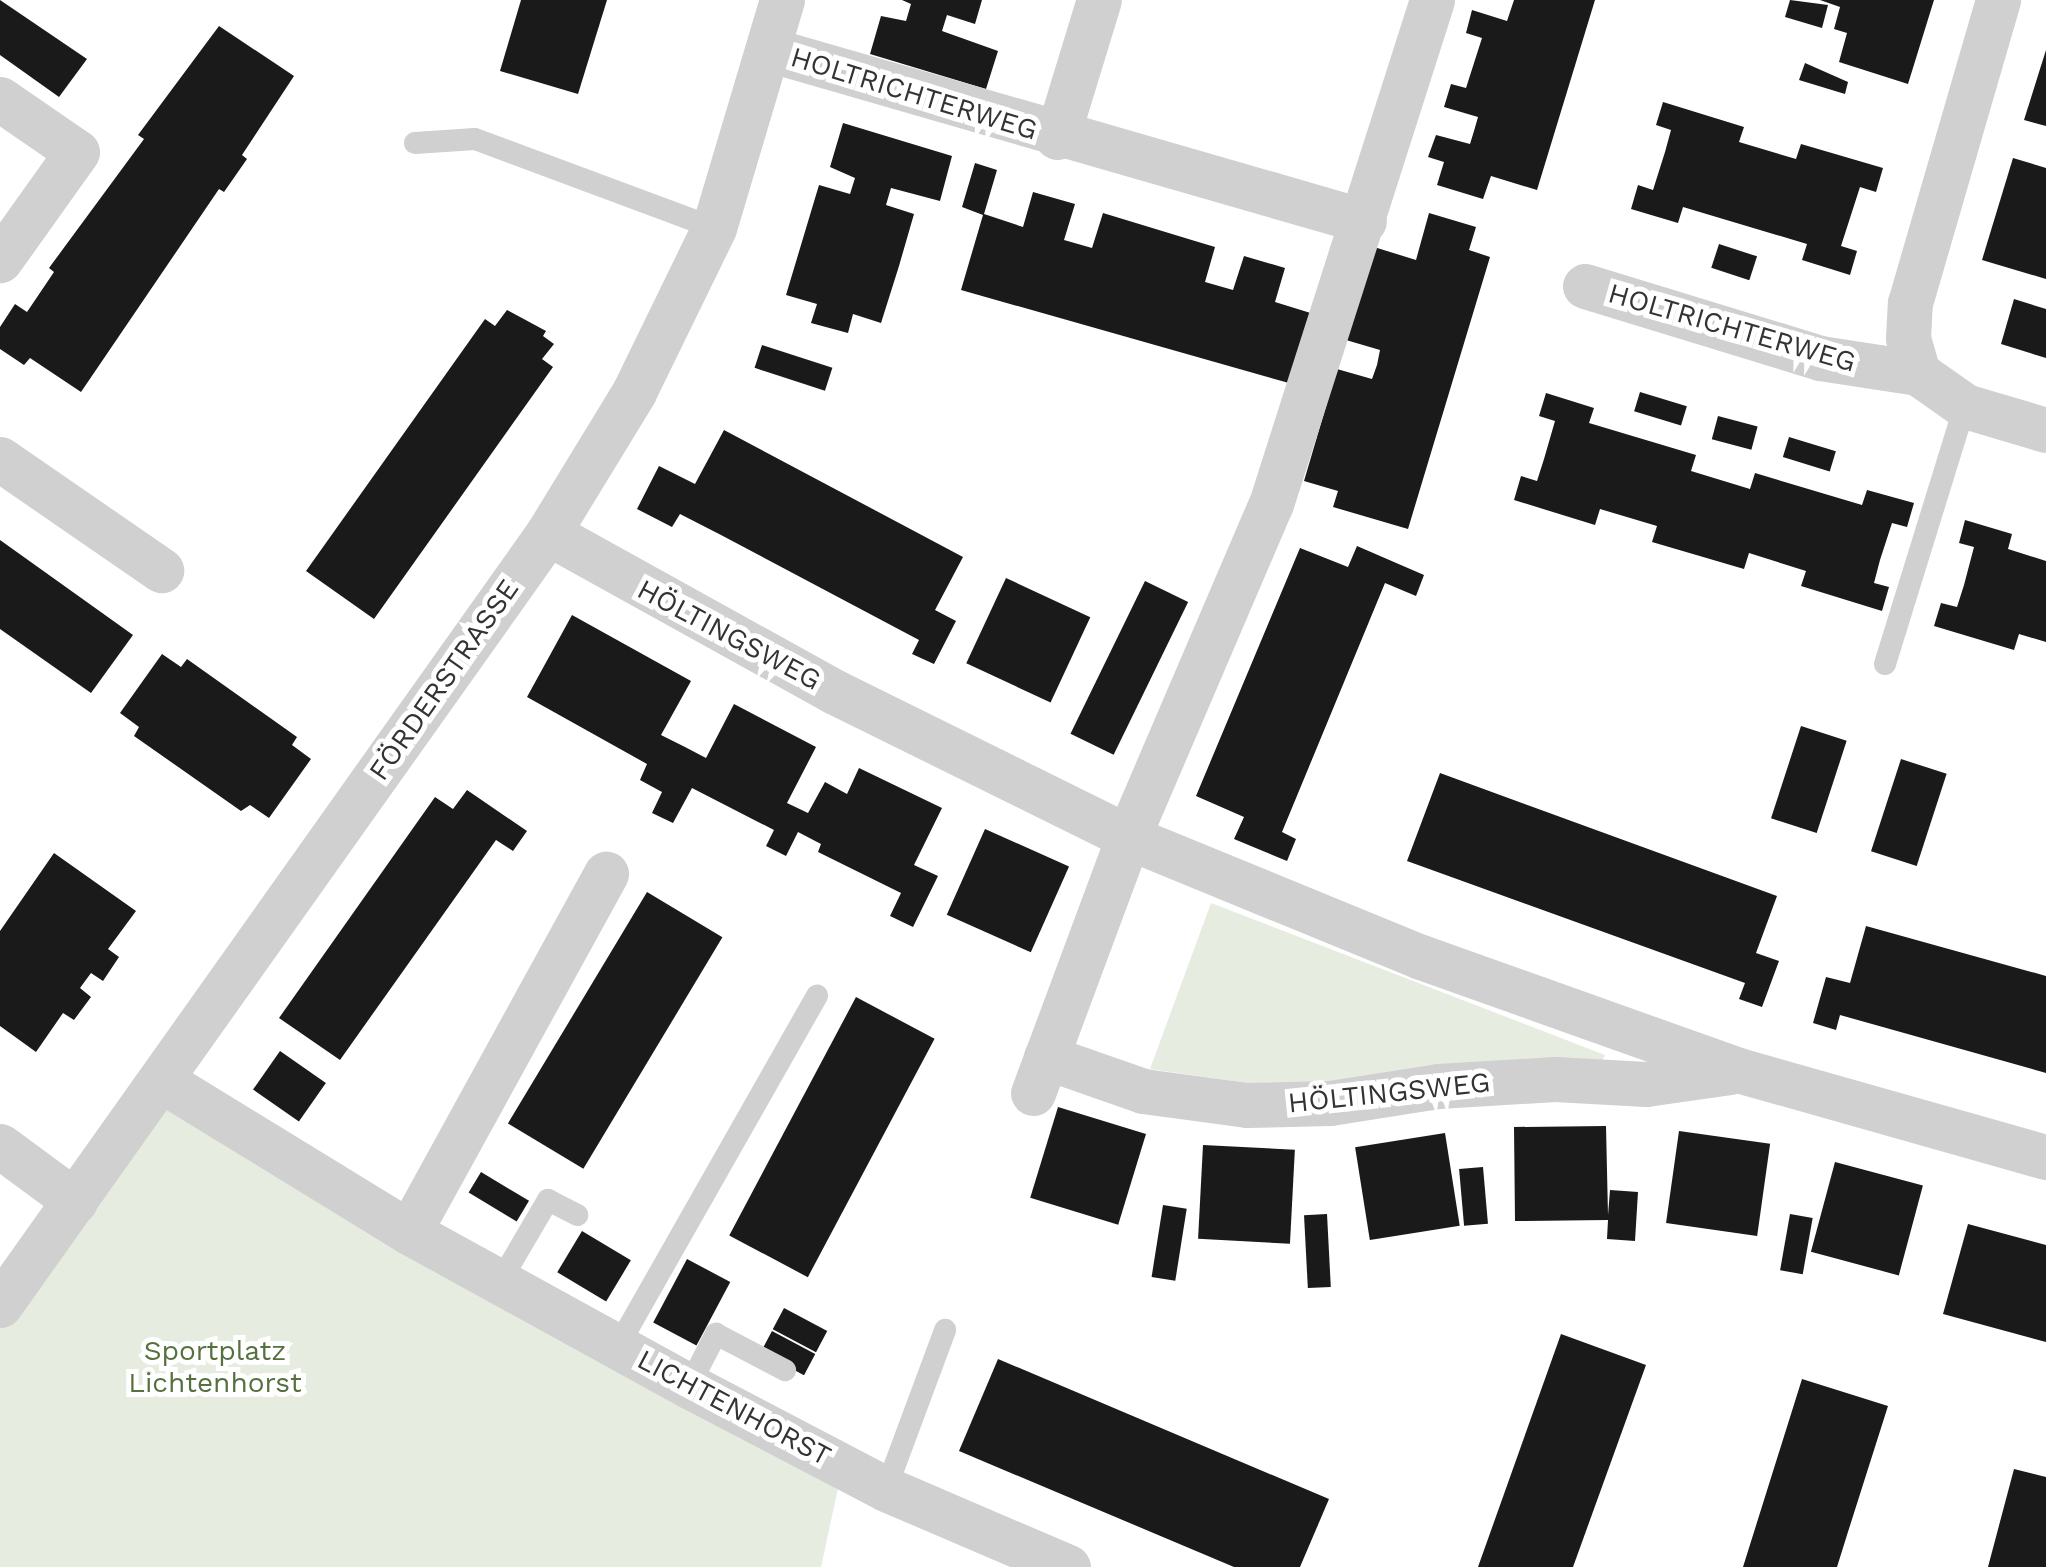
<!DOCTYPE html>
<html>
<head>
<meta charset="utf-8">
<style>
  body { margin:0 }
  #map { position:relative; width:2046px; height:1567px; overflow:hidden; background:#fff; font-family:"Work Sans",sans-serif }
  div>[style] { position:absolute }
  .green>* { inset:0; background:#e6ecdf }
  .building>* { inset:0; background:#1a1a1a; transform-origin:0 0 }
  .service>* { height:22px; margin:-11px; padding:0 11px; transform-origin:11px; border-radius:11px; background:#d0d0d0 }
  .minor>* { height:45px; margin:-22.5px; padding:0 22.5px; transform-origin:22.5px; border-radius:22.5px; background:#d0d0d0 }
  span { translate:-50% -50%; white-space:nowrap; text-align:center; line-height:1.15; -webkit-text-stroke:10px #fff; paint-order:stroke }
  .street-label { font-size:28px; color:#333 }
  .park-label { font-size:28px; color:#56703f }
</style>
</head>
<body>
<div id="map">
  <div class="green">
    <div style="clip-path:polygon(1211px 903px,1605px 1055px,1601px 1063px,1303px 1091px,1150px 1069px)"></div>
    <div style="clip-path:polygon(165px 1098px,840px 1479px,821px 1567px,0 1567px,0 1321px)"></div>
  </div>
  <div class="building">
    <div style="clip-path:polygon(0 0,87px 59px,59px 97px,0 55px)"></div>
    <div style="clip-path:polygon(521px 0,607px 0,578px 94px,500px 71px)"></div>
    <div style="clip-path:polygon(902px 0,982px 0,975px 24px,947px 15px,942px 31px,998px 51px,986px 89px,870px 54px,881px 16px,906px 21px,911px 4px)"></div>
    <div style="clip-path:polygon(1514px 0,1595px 0,1537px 190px,1491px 176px,1483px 199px,1437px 185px,1444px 162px,1428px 157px,1436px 135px,1470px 144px,1474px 131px,1478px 117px,1444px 107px,1451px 84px,1466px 88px,1482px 38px,1466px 33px,1472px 10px,1507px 21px)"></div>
    <div style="clip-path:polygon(1790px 0,1828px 5px,1822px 28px,1785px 17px)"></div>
    <div style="clip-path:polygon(1820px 0,1934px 0,1908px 84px,1839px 62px,1847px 33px,1834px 29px,1840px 7px)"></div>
    <div style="clip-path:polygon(219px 26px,294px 76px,242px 155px,247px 159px,224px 192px,219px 189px,81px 392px,30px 358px,24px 365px,0 349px,0 327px,15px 304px,27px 312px,54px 272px,49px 268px,144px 139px,138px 135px)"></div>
    <div style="clip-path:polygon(2046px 50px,2046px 126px,2024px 120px)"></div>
    <div style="clip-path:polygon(1805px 63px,1848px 82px,1845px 94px,1799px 80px)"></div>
    <div style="clip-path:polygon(1663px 102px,1744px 127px,1739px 142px,1796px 159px,1801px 144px,1883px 168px,1876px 192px,1860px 187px,1841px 246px,1857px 251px,1850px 275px,1802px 260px,1807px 244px,1683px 207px,1678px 223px,1631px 209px,1638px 185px,1653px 190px,1665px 152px,1671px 130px,1656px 125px)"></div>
    <div style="clip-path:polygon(843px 123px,952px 156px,940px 201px,891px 188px,886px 205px,914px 214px,899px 266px,881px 323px,853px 314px,848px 333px,811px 323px,817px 304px,786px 295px,819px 185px,850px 194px,855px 178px,830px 167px)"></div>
    <div style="clip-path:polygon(2013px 158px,2046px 168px,2046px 279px,1982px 260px)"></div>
    <div style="clip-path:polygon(975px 163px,997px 170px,984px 214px,1023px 227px,1033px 192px,1075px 204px,1064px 240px,1092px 248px,1103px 213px,1195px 241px,1215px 247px,1205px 282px,1233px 290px,1244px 256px,1285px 268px,1275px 302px,1317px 315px,1296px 385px,961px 290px,983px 215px,962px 207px)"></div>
    <div style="clip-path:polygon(1429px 213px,1476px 227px,1469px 250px,1490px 257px,1408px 529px,1333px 507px,1338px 491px,1304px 481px,1337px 369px,1372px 379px,1377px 365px,1380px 350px,1346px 340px,1374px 247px,1416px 260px)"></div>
    <div style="left:1719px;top:244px;width:40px;height:25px;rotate:18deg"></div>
    <div style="clip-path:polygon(2014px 299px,2046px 309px,2046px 358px,2001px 344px)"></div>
    <div style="clip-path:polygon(507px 310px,546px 331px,543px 336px,554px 344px,542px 359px,553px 367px,374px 619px,306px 571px,485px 319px,495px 326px)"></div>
    <div style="left:762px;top:345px;width:74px;height:24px;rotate:18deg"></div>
    <div style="left:1640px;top:392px;width:49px;height:20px;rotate:17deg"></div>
    <div style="clip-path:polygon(1546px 393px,1594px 408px,1589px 423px,1696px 455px,1691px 471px,1750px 489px,1755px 473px,1862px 505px,1867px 490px,1914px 503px,1907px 527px,1892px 523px,1880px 560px,1874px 583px,1889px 587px,1882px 611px,1801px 586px,1806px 571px,1749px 553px,1744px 569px,1652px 542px,1657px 526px,1600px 509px,1595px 525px,1514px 500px,1521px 476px,1537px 481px,1544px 459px,1555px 421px,1539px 416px)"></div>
    <div style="left:1718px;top:416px;width:41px;height:24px;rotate:15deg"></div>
    <div style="clip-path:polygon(724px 430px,963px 557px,935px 610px,956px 621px,934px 664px,912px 654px,919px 640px,721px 535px,680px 514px,672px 527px,637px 509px,659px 466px,695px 484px)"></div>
    <div style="left:1789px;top:437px;width:49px;height:21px;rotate:17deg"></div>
    <div style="clip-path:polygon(1965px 520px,2012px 534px,2008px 549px,2046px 561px,2046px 642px,2019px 634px,2014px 650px,1934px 626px,1941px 603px,1957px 607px,1964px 585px,1974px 547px,1959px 543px)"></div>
    <div style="clip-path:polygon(0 540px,133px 635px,91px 693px,0 629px)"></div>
    <div style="clip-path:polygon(1357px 546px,1424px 575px,1416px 596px,1385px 583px,1282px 832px,1296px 839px,1287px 861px,1234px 839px,1244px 817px,1196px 796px,1300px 548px,1348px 567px)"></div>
    <div style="left:1006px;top:578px;width:93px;height:94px;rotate:25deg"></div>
    <div style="left:1145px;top:581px;width:48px;height:170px;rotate:26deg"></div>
    <div style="clip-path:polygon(572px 615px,691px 681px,661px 735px,685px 747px,706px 758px,734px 704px,816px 747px,787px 803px,808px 813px,825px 782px,847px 794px,859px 768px,942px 808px,914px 865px,938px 876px,913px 927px,890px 916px,901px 893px,818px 852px,821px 844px,798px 832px,786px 856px,766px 846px,774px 830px,692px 788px,673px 823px,652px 813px,662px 792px,640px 780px,647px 764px,527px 697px)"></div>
    <div style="clip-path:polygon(162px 654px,181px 667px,187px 659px,297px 737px,292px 745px,311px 759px,269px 818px,250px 805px,241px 811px,134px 736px,139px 727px,120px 713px)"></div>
    <div style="left:1801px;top:726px;width:48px;height:97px;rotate:18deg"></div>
    <div style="left:1901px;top:759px;width:48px;height:97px;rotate:18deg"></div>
    <div style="clip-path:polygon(1440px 773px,1777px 896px,1756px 953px,1779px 961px,1762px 1007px,1739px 999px,1745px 983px,1407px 861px)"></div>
    <div style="clip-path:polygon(467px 790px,527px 831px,513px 851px,496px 840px,340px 1060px,279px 1018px,435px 797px,453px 809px)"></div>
    <div style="left:985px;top:829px;width:92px;height:94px;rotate:24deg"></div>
    <div style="clip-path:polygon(54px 853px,136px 911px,108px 949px,119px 957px,103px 981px,91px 973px,80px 988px,91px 997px,74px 1020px,63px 1013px,36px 1052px,0 1026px,0 931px)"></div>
    <div style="left:647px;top:892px;width:88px;height:270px;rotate:31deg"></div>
    <div style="clip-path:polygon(1866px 926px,2046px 976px,2046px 1073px,1840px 1015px,1836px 1030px,1813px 1023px,1826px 977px,1850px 983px)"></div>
    <div style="left:856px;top:997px;width:89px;height:270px;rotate:28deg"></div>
    <div style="left:280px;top:1051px;width:56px;height:47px;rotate:35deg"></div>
    <div style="left:1058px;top:1107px;width:92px;height:95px;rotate:17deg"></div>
    <div style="clip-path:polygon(1606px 1126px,1608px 1215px,1610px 1190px,1638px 1192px,1635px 1241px,1607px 1239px,1608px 1220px,1515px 1221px,1514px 1127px)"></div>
    <div style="left:1679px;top:1131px;width:92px;height:93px;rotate:8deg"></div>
    <div style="left:1445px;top:1133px;width:94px;height:91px;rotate:81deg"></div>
    <div style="left:1203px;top:1145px;width:92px;height:94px;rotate:3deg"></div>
    <div style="left:1835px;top:1162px;width:91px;height:93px;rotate:15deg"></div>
    <div style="left:1483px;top:1167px;width:57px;height:24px;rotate:85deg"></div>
    <div style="left:481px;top:1172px;width:56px;height:24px;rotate:31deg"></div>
    <div style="left:1163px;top:1205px;width:24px;height:73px;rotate:9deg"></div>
    <div style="left:1327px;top:1214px;width:73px;height:23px;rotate:87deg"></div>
    <div style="left:1790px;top:1214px;width:23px;height:57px;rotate:10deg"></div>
    <div style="clip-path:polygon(1968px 1224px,2046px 1245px,2046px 1342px,1943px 1314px)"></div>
    <div style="left:582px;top:1231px;width:57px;height:48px;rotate:31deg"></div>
    <div style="left:687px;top:1259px;width:49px;height:72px;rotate:28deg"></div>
    <div style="left:784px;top:1308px;width:49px;height:24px;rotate:28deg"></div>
    <div style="left:772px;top:1331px;width:49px;height:24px;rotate:28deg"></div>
    <div style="clip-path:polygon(1561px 1334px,1646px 1365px,1573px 1567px,1478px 1567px)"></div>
    <div style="clip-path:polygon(998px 1359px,1329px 1499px,1300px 1567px,1234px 1567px,959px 1451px)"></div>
    <div style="clip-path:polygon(1802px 1379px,1888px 1406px,1847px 1535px,1837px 1567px,1743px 1567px)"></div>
    <div style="clip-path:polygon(2014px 1469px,2046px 1477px,2046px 1567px,1988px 1567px)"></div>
  </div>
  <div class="service">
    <div style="left:415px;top:143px;width:60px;rotate:-3.8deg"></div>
    <div style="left:475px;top:139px;width:255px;rotate:20.4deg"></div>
    <div style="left:1885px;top:664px;width:270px;rotate:-72.8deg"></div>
    <div style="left:501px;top:1280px;width:93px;rotate:-59.6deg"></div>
    <div style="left:548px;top:1200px;width:33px;rotate:27deg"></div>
    <div style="left:618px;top:1346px;width:403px;rotate:-60.4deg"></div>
    <div style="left:689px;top:1386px;width:59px;rotate:-62.6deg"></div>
    <div style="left:716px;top:1334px;width:78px;rotate:27.6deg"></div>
    <div style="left:886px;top:1489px;width:170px;rotate:-69.6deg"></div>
  </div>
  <div class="minor">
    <div style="left:771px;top:50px;width:617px;rotate:16.09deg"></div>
    <div style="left:0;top:99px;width:93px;rotate:34.5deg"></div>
    <div style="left:77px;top:152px;width:133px;rotate:125.5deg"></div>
    <div style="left:1057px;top:137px;width:143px;rotate:-73deg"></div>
    <div style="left:1585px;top:286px;width:246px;rotate:17deg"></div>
    <div style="left:1820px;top:358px;width:99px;rotate:8.7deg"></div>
    <div style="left:1918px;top:373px;width:57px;rotate:35.1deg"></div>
    <div style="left:1965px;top:406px;width:84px;rotate:16.5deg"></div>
    <div style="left:1918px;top:373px;width:36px;rotate:-106deg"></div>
    <div style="left:1908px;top:338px;width:35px;rotate:-87deg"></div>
    <div style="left:1910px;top:303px;width:316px;rotate:-73.8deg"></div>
    <div style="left:0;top:459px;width:196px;rotate:34.6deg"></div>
    <div style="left:548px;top:533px;width:328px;rotate:29deg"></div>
    <div style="left:835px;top:692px;width:327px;rotate:26.3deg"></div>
    <div style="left:1128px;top:837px;width:362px;rotate:-66.8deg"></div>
    <div style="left:1271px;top:504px;width:529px;rotate:-72.28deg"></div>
    <div style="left:1046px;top:1057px;width:103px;rotate:19.3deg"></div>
    <div style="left:1143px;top:1091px;width:105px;rotate:7.7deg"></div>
    <div style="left:1247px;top:1105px;width:83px;rotate:-1.4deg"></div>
    <div style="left:1330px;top:1103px;width:109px;rotate:-8.9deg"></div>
    <div style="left:1438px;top:1086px;width:117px;rotate:-3.4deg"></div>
    <div style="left:1555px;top:1079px;width:91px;rotate:3.1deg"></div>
    <div style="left:1646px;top:1084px;width:85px;rotate:-8.1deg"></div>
    <div style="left:161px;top:1080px;width:291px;rotate:31.5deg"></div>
    <div style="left:409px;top:1232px;width:320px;rotate:28.8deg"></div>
    <div style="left:689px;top:1386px;width:222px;rotate:27.6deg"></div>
    <div style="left:886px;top:1489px;width:198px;rotate:23.2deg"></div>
    <div style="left:1033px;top:1093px;width:273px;rotate:-69.6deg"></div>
    <div style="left:1128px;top:837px;width:317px;rotate:22.3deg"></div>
    <div style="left:1421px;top:957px;width:337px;rotate:19.6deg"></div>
    <div style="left:1738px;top:1070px;width:320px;rotate:15.8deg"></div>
    <div style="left:0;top:1146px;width:93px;rotate:36.3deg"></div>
    <div style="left:409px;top:1232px;width:409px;rotate:-61.2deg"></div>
    <div style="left:0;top:1305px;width:947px;rotate:-54.63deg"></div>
    <div style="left:548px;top:533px;width:165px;rotate:-58.6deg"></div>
    <div style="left:634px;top:392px;width:182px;rotate:-64deg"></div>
    <div style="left:714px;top:228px;width:238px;rotate:-73.4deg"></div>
  </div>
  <div class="street-label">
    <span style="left:914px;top:94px;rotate:17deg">HOLTRICHTERWEG</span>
    <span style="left:1732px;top:328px;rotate:16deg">HOLTRICHTERWEG</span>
    <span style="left:729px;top:635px;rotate:28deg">HÖLTINGSWEG</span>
    <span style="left:444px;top:680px;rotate:-55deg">FÖRDERSTRASSE</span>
    <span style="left:1389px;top:1093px;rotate:-6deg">HÖLTINGSWEG</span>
    <span style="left:734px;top:1408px;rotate:28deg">LICHTENHORST</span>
  </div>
  <div class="park-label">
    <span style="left:215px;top:1367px">Sportplatz<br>Lichtenhorst</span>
  </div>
</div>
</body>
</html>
